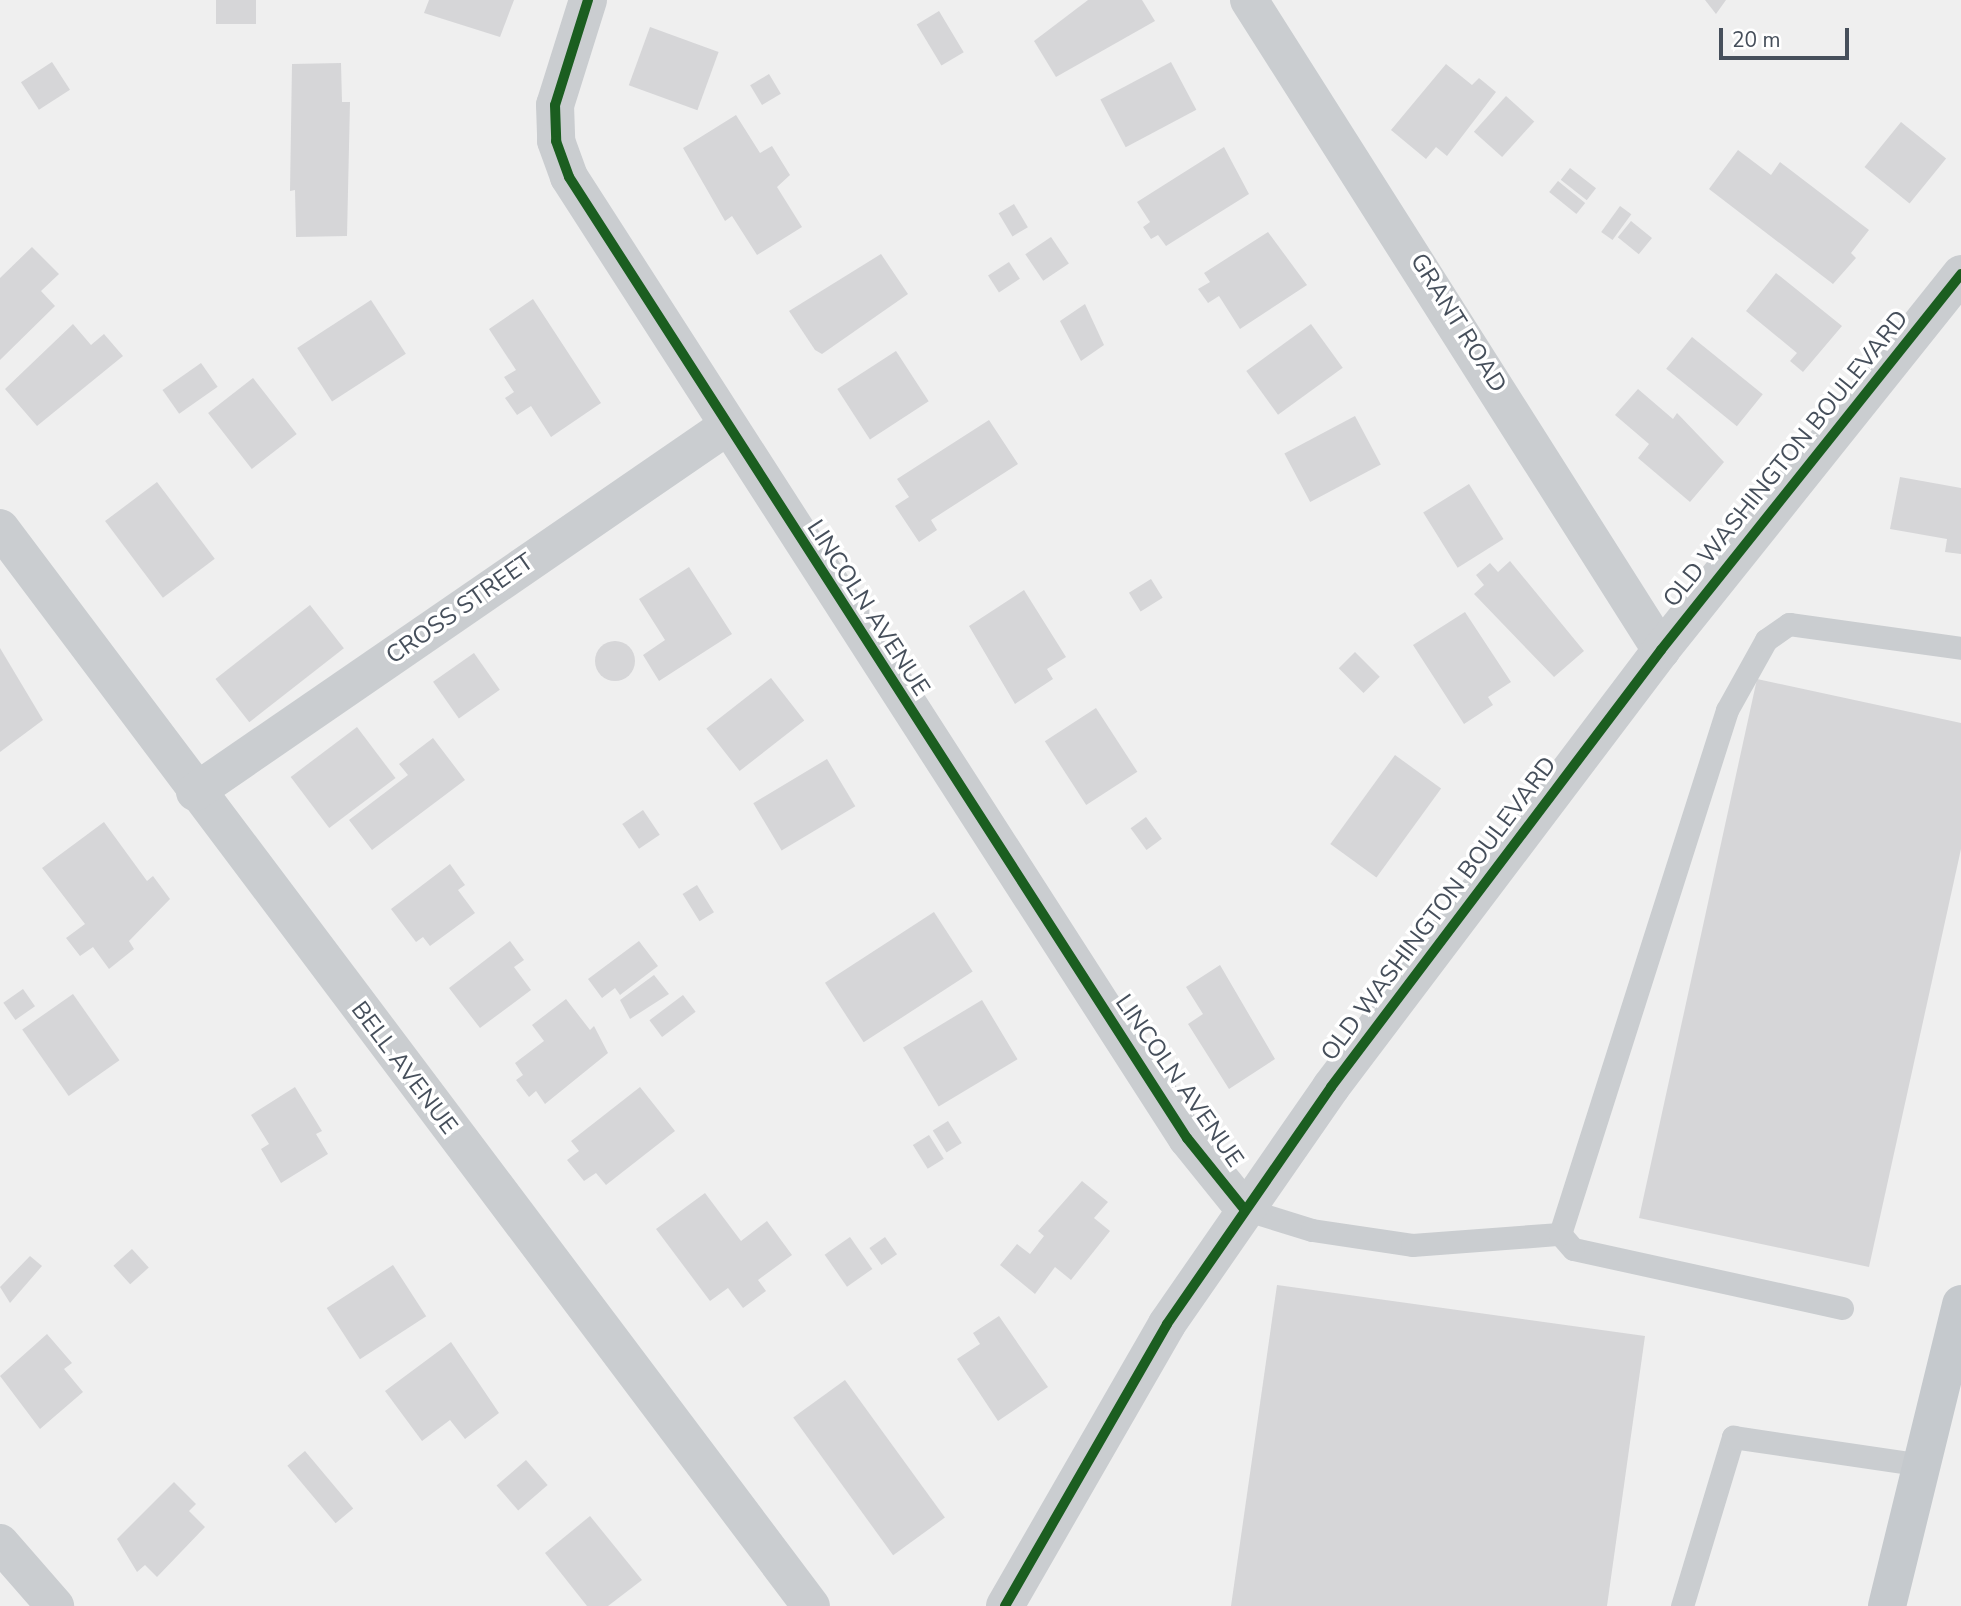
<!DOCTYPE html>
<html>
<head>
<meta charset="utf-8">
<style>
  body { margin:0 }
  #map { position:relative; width:1961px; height:1606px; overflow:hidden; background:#efefef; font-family:"Nunito Sans",sans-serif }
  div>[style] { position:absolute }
  .building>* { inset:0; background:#d6d6d8; transform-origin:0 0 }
  .round { border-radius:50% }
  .service>* { height:23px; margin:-11.5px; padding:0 11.5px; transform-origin:11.5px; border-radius:11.5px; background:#cacdd0 }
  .minor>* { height:38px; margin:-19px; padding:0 19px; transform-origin:19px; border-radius:19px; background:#cacdd0 }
  .primary>* { height:38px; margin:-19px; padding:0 19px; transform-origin:19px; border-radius:19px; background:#c5c9cd }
  .cycleway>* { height:10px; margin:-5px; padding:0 5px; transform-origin:5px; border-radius:5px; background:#1b5e20 }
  span { translate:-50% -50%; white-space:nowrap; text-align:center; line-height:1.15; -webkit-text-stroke:7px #fff; paint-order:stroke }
  .street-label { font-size:24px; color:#464f5b }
  .scale { position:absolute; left:1719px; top:28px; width:130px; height:32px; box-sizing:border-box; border:4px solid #464f5b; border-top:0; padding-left:9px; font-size:21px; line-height:24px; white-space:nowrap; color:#464f5b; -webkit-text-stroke:5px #fff; paint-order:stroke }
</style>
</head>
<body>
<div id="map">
  <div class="building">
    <div style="left:216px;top:0;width:40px;height:24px"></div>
    <div style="clip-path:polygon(429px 0,514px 0,500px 37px,424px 13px)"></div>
    <div style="clip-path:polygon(1088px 0,1142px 0,1155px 21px,1056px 77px,1034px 41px)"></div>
    <div style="clip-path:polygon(1705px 0,1726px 0,1716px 14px)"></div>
    <div style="left:939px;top:11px;width:48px;height:26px;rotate:59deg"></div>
    <div style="left:650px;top:27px;width:73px;height:62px;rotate:20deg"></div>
    <div style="left:52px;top:62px;width:33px;height:37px;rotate:57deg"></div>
    <div style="left:1171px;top:62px;width:54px;height:80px;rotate:62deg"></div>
    <div style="clip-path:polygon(341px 63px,342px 102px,350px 102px,347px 236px,296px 237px,295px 190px,290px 191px,292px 64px)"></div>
    <div style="clip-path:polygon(1446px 64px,1472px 85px,1479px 78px,1496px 92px,1447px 156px,1436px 147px,1426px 159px,1391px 130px)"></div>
    <div style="left:769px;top:74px;width:23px;height:22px;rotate:59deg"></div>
    <div style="left:1506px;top:96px;width:38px;height:48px;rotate:42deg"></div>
    <div style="clip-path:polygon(736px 115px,760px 153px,772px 146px,790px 175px,777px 187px,802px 227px,757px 255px,732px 216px,725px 221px,683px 148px)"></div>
    <div style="left:1901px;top:122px;width:58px;height:58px;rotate:39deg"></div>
    <div style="clip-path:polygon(1224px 147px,1249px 194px,1166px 246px,1158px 235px,1151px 239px,1143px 227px,1150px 222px,1137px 202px)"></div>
    <div style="clip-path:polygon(1738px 150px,1771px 175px,1780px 162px,1869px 230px,1851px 253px,1856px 258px,1833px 284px,1709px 189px)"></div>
    <div style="left:1570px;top:168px;width:33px;height:15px;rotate:38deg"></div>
    <div style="left:1558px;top:181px;width:35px;height:14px;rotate:39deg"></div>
    <div style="left:1014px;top:204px;width:27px;height:18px;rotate:59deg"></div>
    <div style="left:1620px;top:206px;width:14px;height:32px;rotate:36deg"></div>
    <div style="left:1631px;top:221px;width:27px;height:21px;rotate:39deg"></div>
    <div style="clip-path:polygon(1268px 232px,1307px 285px,1240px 329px,1219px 296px,1208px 303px,1198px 289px,1210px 282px,1204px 273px)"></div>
    <div style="left:1051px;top:237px;width:32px;height:31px;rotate:56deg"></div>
    <div style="clip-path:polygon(32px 247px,59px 274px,41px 291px,55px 306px,0 360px,0 278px)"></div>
    <div style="clip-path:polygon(881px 254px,908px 294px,822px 354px,815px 350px,789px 311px)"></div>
    <div style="left:1009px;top:262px;width:20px;height:25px;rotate:57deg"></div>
    <div style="clip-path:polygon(1776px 273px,1842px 326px,1803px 372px,1790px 361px,1797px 353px,1746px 311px)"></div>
    <div style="clip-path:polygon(533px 299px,601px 403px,551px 437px,531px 406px,517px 415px,505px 398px,514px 392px,504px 377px,516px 370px,489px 329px)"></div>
    <div style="left:371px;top:300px;width:64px;height:88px;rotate:57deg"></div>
    <div style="clip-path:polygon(1085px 304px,1104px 345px,1081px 361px,1060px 321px)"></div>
    <div style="clip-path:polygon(73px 324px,91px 345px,104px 334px,123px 356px,37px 426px,5px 389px)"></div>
    <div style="left:1311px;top:324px;width:54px;height:80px;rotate:54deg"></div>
    <div style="left:1692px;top:337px;width:91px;height:41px;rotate:39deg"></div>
    <div style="left:896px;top:351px;width:60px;height:70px;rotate:57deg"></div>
    <div style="left:201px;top:363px;width:29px;height:47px;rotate:55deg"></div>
    <div style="left:253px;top:378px;width:71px;height:57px;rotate:52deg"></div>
    <div style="clip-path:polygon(1638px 389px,1673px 419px,1677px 413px,1724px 462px,1690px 502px,1638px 458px,1649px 444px,1615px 415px)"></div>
    <div style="left:1355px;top:416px;width:55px;height:80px;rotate:62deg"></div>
    <div style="clip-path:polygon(989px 420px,1018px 464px,931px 520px,937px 530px,919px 542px,895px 506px,909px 497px,897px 479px)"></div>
    <div style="clip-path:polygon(1900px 477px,1961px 488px,1961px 554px,1945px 552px,1947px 539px,1890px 529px)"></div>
    <div style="left:157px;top:482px;width:96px;height:65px;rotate:53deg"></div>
    <div style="left:1469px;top:484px;width:65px;height:54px;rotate:58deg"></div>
    <div style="clip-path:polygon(1510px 561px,1584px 651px,1554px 677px,1474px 594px,1484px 585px,1476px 575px,1490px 563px,1498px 572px)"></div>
    <div style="clip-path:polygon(689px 567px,732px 634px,659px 681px,643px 655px,665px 640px,639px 599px)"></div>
    <div style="left:1151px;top:579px;width:22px;height:26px;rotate:58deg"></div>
    <div style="clip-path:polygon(1024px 590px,1066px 657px,1047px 669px,1053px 679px,1015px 704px,969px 626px)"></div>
    <div style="left:310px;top:605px;width:55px;height:120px;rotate:52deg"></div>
    <div style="clip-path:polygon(1465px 612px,1511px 682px,1488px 697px,1493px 705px,1464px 724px,1413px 645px)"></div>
    <div class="round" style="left:595px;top:641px;width:40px;height:40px"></div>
    <div style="clip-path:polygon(0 648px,43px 720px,0 752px)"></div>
    <div style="left:1355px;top:652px;width:35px;height:23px;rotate:45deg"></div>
    <div style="left:474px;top:653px;width:45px;height:50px;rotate:55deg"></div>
    <div style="left:771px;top:678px;width:54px;height:82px;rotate:52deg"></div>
    <div style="clip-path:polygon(1757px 679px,1961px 723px,1961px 849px,1869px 1267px,1639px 1218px)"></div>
    <div style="left:1096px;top:708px;width:76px;height:61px;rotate:57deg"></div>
    <div style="left:357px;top:727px;width:64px;height:83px;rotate:53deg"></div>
    <div style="clip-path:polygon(433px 738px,465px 780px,372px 850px,349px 820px,408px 775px,399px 764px)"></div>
    <div style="left:1395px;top:755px;width:57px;height:110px;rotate:36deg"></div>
    <div style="left:827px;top:759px;width:55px;height:86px;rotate:59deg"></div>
    <div style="left:643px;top:810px;width:30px;height:25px;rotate:56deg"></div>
    <div style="left:1146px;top:817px;width:27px;height:19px;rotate:54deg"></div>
    <div style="clip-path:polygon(104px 822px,147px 881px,153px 876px,170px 899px,129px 941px,134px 949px,109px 969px,93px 947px,80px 956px,66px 938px,85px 924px,42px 868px)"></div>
    <div style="clip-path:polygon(450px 864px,465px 885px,458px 890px,475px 913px,430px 946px,423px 937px,416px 942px,391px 909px)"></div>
    <div style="left:697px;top:885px;width:32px;height:17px;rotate:58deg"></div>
    <div style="left:934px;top:912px;width:71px;height:130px;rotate:57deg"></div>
    <div style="clip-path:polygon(510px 941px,524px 960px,514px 967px,531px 990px,480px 1028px,449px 988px)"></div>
    <div style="clip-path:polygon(639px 941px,658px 966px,620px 995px,615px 988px,602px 998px,588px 979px)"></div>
    <div style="clip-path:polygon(1220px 965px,1275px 1059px,1229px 1089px,1188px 1024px,1203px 1014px,1186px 987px)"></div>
    <div style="clip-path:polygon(654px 975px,669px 994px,630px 1019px,620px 1000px)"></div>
    <div style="left:23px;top:989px;width:21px;height:24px;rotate:55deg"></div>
    <div style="left:73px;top:994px;width:81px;height:62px;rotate:55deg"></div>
    <div style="left:683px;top:995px;width:21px;height:42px;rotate:53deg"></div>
    <div style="clip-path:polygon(566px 999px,590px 1030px,594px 1026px,608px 1053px,545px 1104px,536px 1091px,529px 1097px,516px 1080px,523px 1075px,515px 1063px,544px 1041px,532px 1025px)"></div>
    <div style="left:982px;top:1000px;width:69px;height:92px;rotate:59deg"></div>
    <div style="clip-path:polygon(295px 1087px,322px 1131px,316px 1134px,328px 1154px,281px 1183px,261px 1149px,269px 1144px,251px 1115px)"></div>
    <div style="clip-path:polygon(640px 1087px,675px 1131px,606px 1185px,596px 1173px,584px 1181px,567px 1160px,579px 1151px,571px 1141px)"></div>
    <div style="left:948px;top:1121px;width:26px;height:18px;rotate:58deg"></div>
    <div style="left:929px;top:1135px;width:28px;height:19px;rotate:58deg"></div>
    <div style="clip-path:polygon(1082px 1181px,1108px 1202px,1094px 1218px,1110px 1231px,1071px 1280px,1055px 1267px,1035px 1294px,1000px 1265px,1017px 1244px,1030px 1254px,1044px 1236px,1038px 1231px)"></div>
    <div style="clip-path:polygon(705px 1193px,741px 1241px,767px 1221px,792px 1255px,758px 1280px,766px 1291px,743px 1308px,728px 1288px,710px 1301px,656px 1229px)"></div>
    <div style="left:850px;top:1237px;width:39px;height:31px;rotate:55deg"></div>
    <div style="left:885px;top:1237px;width:21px;height:19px;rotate:55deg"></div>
    <div style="left:132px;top:1249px;width:25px;height:25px;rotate:48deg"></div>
    <div style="clip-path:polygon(30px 1256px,42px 1266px,10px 1303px,0 1287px)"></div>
    <div style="left:393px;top:1265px;width:61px;height:79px;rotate:57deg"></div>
    <div style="clip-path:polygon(1277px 1285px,1645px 1336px,1607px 1606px,1231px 1606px)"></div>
    <div style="clip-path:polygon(999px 1316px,1048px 1387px,998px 1421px,957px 1359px,980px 1344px,973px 1333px)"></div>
    <div style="clip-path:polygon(47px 1334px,72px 1363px,64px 1369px,83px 1392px,40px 1429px,0 1376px)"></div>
    <div style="clip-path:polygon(451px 1342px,499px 1413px,465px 1439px,450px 1420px,422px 1441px,385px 1391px)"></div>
    <div style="left:845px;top:1380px;width:170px;height:64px;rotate:54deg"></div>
    <div style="left:305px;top:1451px;width:75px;height:23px;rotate:50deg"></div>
    <div style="left:526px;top:1460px;width:33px;height:39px;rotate:49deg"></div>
    <div style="clip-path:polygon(174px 1482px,196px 1504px,189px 1511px,205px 1527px,157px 1577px,145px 1565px,137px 1572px,117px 1539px)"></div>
    <div style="clip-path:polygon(590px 1516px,642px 1580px,608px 1606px,587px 1606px,545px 1553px)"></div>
  </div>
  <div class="service">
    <div style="left:1244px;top:1209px;width:71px;rotate:17.2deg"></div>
    <div style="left:1312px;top:1230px;width:101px;rotate:8.5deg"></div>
    <div style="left:1412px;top:1245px;width:148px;rotate:-4.3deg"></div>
    <div style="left:1842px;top:1308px;width:275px;rotate:-167.6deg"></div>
    <div style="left:1573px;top:1249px;width:20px;rotate:-131deg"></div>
    <div style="left:1560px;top:1234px;width:550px;rotate:-72.32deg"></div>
    <div style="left:1727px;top:710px;width:80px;rotate:-60.9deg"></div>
    <div style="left:1766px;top:640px;width:28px;rotate:-35deg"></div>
    <div style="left:1789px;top:624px;width:174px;rotate:7.9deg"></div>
    <div style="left:1682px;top:1606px;width:177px;rotate:-73.2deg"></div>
    <div style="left:1733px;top:1437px;width:191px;rotate:8.4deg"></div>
  </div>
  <div class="minor">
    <div style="left:588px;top:0;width:110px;rotate:107.4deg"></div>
    <div style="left:555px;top:105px;width:36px;rotate:88deg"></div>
    <div style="left:556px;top:141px;width:38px;rotate:70deg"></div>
    <div style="left:569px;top:177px;width:1143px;rotate:57.26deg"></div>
    <div style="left:1187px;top:1138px;width:91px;rotate:51.2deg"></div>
    <div style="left:1249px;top:0;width:770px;rotate:57.63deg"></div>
    <div style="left:0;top:528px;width:1349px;rotate:53.05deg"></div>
    <div style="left:195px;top:792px;width:644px;rotate:-34.5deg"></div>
    <div style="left:0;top:1543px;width:84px;rotate:48.9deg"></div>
    <div style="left:1005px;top:1606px;width:325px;rotate:-60.1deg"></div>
    <div style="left:1167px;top:1324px;width:288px;rotate:-55.3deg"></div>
    <div style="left:1331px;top:1087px;width:548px;rotate:-52.94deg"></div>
    <div style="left:1661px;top:650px;width:481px;rotate:-51.4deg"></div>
  </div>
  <div class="primary">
    <div style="left:1887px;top:1606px;width:311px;rotate:-76.2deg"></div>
  </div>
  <div class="cycleway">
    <div style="left:588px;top:0;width:110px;rotate:107.4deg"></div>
    <div style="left:555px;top:105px;width:36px;rotate:88deg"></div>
    <div style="left:556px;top:141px;width:38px;rotate:70deg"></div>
    <div style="left:569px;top:177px;width:1143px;rotate:57.26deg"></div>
    <div style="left:1187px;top:1138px;width:91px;rotate:51.2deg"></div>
    <div style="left:1005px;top:1606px;width:325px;rotate:-60.1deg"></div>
    <div style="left:1167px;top:1324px;width:288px;rotate:-55.3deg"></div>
    <div style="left:1331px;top:1087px;width:548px;rotate:-52.94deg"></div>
    <div style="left:1661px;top:650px;width:481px;rotate:-51.4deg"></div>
  </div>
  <div class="street-label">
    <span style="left:1458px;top:323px;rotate:58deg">GRANT ROAD</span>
    <span style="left:1786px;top:459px;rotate:-51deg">OLD WASHINGTON BOULEVARD</span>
    <span style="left:868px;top:608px;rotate:57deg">LINCOLN AVENUE</span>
    <span style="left:460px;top:609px;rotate:-35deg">CROSS STREET</span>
    <span style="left:1439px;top:909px;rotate:-53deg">OLD WASHINGTON BOULEVARD</span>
    <span style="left:404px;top:1068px;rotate:53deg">BELL AVENUE</span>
    <span style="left:1179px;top:1081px;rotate:55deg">LINCOLN AVENUE</span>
  </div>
  <div class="scale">20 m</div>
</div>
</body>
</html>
